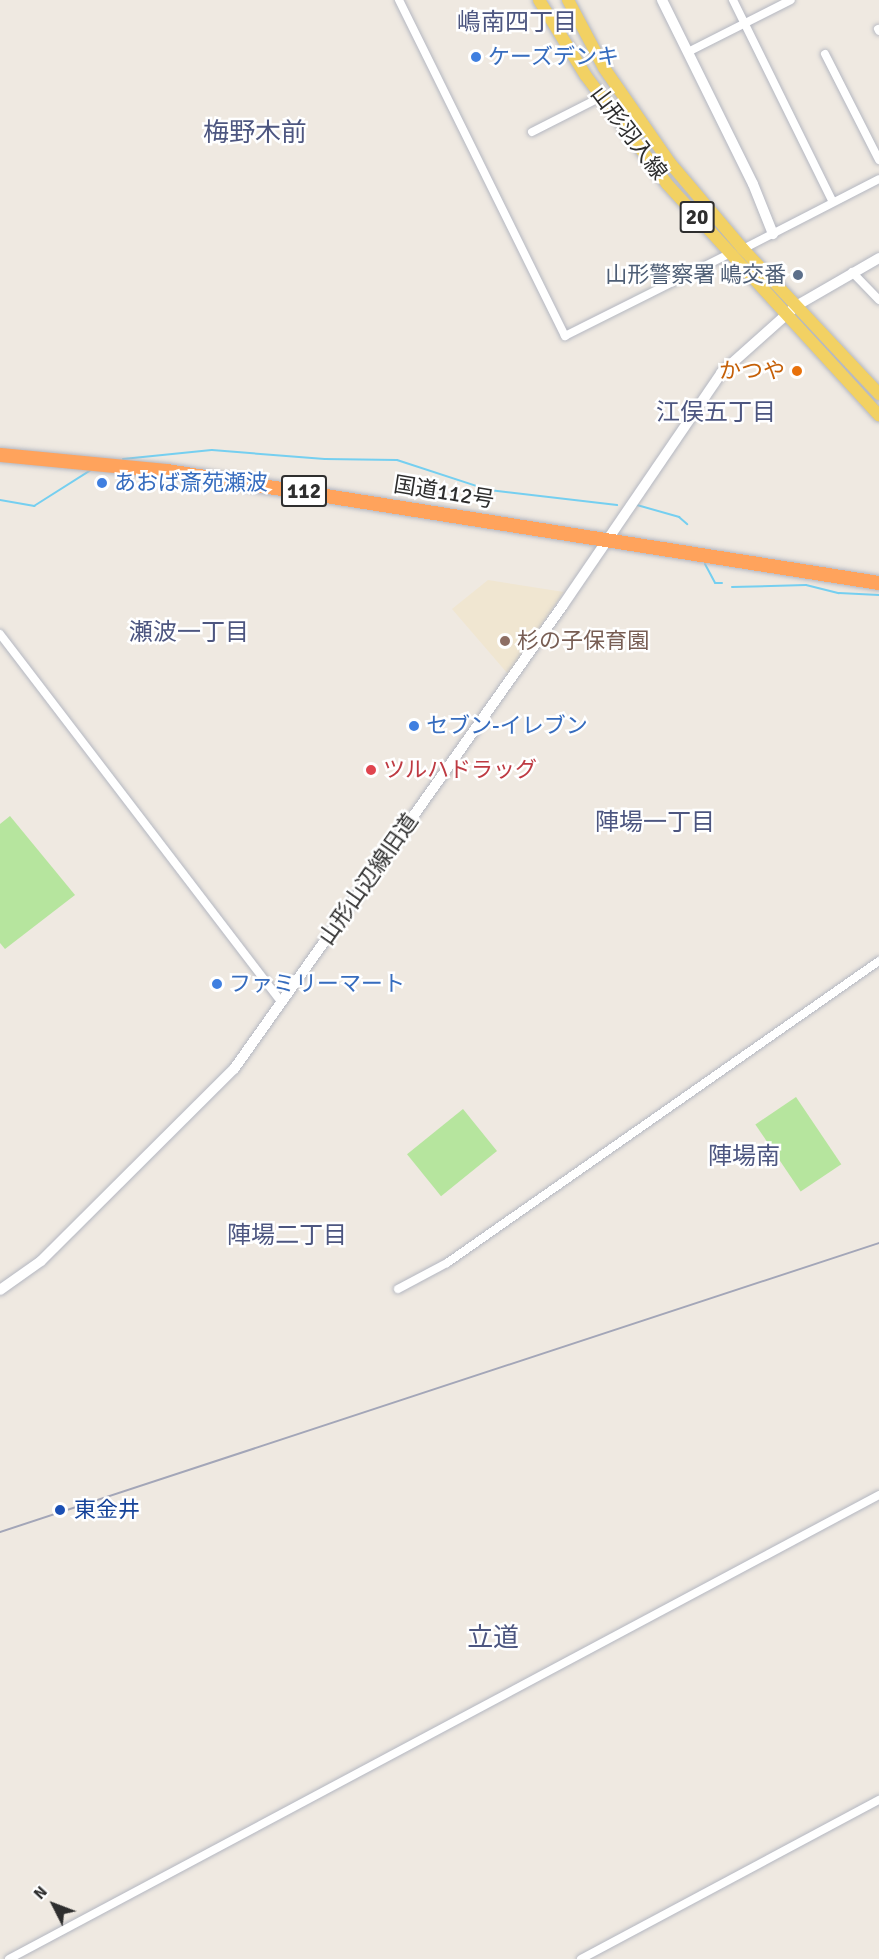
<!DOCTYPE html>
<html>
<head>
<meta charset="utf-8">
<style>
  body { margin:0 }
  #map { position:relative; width:879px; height:1959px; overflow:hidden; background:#efe9e1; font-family:Signika,"Noto Sans JP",sans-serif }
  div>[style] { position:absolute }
  .education>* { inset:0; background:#f0e6d1 }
  .green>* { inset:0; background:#b6e59e; transform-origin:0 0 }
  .stream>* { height:2px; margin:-1px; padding:0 1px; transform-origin:1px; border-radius:1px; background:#75cff0 }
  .roads { filter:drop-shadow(0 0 2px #b4b7c1) drop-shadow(0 0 2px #b4b7c1) }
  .street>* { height:8px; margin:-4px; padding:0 4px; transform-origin:4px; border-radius:4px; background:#fff }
  .secondary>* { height:10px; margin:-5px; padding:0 5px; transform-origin:5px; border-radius:5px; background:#fff }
  .primary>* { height:12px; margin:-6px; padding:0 6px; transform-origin:6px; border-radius:6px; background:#f2d163 }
  .highway>* { height:14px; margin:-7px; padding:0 7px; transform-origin:7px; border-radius:7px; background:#ffa35c }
  .rail>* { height:2px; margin:-1px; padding:0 1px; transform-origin:1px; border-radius:1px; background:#a3a6b8 }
  .dots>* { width:16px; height:16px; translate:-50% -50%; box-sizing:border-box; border:3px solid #fff; border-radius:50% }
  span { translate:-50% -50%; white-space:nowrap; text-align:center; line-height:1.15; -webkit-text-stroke:5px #fff; paint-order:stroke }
  .shield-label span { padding:2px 4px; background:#fff; border:2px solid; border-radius:4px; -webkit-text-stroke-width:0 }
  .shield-label { font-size:21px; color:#2e2e2e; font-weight:700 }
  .shop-label { font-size:22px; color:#366cbe }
  .left { translate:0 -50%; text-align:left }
  .street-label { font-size:22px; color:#2e2e2e }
  .service-label { font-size:22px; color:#4e5e75 }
  .right { translate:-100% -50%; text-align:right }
  .food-label { font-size:22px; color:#c56008 }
  .education-label { font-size:22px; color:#785e54 }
  .health-label { font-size:22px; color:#be3a42 }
  .transit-label { font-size:22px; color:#164399 }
  .neighbourhood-label { font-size:24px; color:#4d5680 }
  .quarter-label { font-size:26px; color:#4d5680 }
  .north { position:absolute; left:24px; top:1875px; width:60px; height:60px; -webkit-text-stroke:4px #fff; paint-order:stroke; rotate:312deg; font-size:16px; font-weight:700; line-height:24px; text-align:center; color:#2e2e2e }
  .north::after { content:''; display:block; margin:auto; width:21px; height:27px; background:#2e2e2e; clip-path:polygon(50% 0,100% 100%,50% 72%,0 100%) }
</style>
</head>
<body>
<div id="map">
  <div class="education">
    <div style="clip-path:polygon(488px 580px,564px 592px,508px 674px,452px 609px)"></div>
  </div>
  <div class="green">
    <div style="clip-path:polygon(10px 816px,75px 895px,5px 949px,0 943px,0 824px)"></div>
    <div style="left:796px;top:1097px;width:81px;height:49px;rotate:56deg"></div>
    <div style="left:463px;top:1109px;width:54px;height:72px;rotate:51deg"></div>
  </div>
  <div class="stream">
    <div style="left:123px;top:459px;width:89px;rotate:-5.8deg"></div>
    <div style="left:212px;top:450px;width:113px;rotate:4.6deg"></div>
    <div style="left:325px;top:459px;width:72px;rotate:0.8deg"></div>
    <div style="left:397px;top:460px;width:97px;rotate:18.1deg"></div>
    <div style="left:489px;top:490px;width:129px;rotate:6.7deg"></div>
    <div style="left:0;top:500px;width:35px;rotate:10deg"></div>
    <div style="left:34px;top:506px;width:67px;rotate:-32.3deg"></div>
    <div style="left:637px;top:505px;width:44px;rotate:15.9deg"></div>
    <div style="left:679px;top:517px;width:11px;rotate:41deg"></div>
    <div style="left:705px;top:564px;width:21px;rotate:62deg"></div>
    <div style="left:715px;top:583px;width:7px"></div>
    <div style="left:732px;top:587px;width:74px;rotate:-1.5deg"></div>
    <div style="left:806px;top:585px;width:34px;rotate:14deg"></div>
    <div style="left:839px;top:593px;width:40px;rotate:2.9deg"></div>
  </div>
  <div class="roads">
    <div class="street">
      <div style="left:399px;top:0;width:375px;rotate:63.7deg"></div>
      <div style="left:565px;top:336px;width:183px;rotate:-26.6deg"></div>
      <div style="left:733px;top:0;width:225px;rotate:63.7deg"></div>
      <div style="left:878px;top:29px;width:2px;rotate:63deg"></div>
      <div style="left:688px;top:52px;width:115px;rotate:-26.8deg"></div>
      <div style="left:825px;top:54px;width:119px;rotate:63deg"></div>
      <div style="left:532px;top:132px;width:68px;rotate:-26.9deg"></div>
      <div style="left:743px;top:249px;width:153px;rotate:-27.2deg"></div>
      <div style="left:852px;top:272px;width:39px;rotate:46deg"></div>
      <div style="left:0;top:634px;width:463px;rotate:52.6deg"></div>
      <div style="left:398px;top:1289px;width:55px;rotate:-28deg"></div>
      <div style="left:447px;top:1263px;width:527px;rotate:-34.96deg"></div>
      <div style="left:9px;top:1959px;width:986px;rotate:-28.07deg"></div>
      <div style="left:581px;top:1959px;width:338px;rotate:-28.1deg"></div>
    </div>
    <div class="secondary">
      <div style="left:662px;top:0;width:205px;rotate:63.7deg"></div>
      <div style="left:753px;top:184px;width:54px;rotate:68.2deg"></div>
      <div style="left:0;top:1290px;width:50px;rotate:-35.3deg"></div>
      <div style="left:41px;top:1261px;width:272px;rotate:-44.9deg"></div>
      <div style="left:234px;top:1069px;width:569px;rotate:-54.66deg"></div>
      <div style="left:563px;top:605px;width:281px;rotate:-55.7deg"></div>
      <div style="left:721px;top:373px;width:101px;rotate:-41.8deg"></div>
      <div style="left:796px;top:306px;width:96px;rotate:-30deg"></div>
    </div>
    <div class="primary">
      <div style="left:539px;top:0;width:89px;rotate:58.3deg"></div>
      <div style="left:586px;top:76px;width:135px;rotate:53.1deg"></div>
      <div style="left:667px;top:184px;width:314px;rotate:47.5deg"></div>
      <div style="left:568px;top:0;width:77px;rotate:62.1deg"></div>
      <div style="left:604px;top:68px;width:116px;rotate:55.2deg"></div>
      <div style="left:670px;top:163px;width:113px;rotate:49.7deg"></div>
      <div style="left:743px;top:249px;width:199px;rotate:46.8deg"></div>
    </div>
    <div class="highway">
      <div style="left:0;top:455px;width:168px;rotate:5.5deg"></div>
      <div style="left:167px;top:471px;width:721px;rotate:8.94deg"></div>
    </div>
  </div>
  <div class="rail">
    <div style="left:0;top:1532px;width:925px;rotate:-18.2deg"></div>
  </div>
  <div class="dots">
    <div style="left:476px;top:57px;background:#3f7fe0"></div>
    <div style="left:798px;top:275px;background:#5c6f8a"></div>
    <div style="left:797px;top:371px;background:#e8710a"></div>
    <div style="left:102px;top:483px;background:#3f7fe0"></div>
    <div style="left:505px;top:641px;background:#8d6e63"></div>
    <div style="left:414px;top:726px;background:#3f7fe0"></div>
    <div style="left:371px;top:770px;background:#e0444e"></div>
    <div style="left:217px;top:984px;background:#3f7fe0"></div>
    <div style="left:60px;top:1510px;background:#1a4fb4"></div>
  </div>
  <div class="shield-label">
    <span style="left:697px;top:217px">20</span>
    <span style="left:304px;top:491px">112</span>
  </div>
  <div class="shop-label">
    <span class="left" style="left:488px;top:57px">ケーズデンキ</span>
    <span class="left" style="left:114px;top:483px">あおば斎苑瀬波</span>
    <span class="left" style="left:426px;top:726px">セブン-イレブン</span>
    <span class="left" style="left:229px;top:984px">ファミリーマート</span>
  </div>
  <div class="street-label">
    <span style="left:629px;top:133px;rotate:53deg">山形羽入線</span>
    <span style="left:444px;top:492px;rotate:9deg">国道112号</span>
    <span style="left:368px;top:879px;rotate:-55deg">山形山辺線旧道</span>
  </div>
  <div class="service-label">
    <span class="right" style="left:786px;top:275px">山形警察署 嶋交番</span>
  </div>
  <div class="food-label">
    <span class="right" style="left:785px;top:371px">かつや</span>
  </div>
  <div class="education-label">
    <span class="left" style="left:517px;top:641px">杉の子保育園</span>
  </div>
  <div class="health-label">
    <span class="left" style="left:383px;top:770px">ツルハドラッグ</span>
  </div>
  <div class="transit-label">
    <span class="left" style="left:74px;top:1510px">東金井</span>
  </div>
  <div class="neighbourhood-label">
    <span style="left:517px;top:23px">嶋南四丁目</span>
    <span style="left:716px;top:413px">江俣五丁目</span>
    <span style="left:189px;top:633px">瀬波一丁目</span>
    <span style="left:655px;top:823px">陣場一丁目</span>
    <span style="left:744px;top:1157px">陣場南</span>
    <span style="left:287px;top:1236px">陣場二丁目</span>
  </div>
  <div class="quarter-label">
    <span style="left:255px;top:134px">梅野木前</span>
    <span style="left:493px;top:1639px">立道</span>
  </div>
  <div class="north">N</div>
</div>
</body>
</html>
